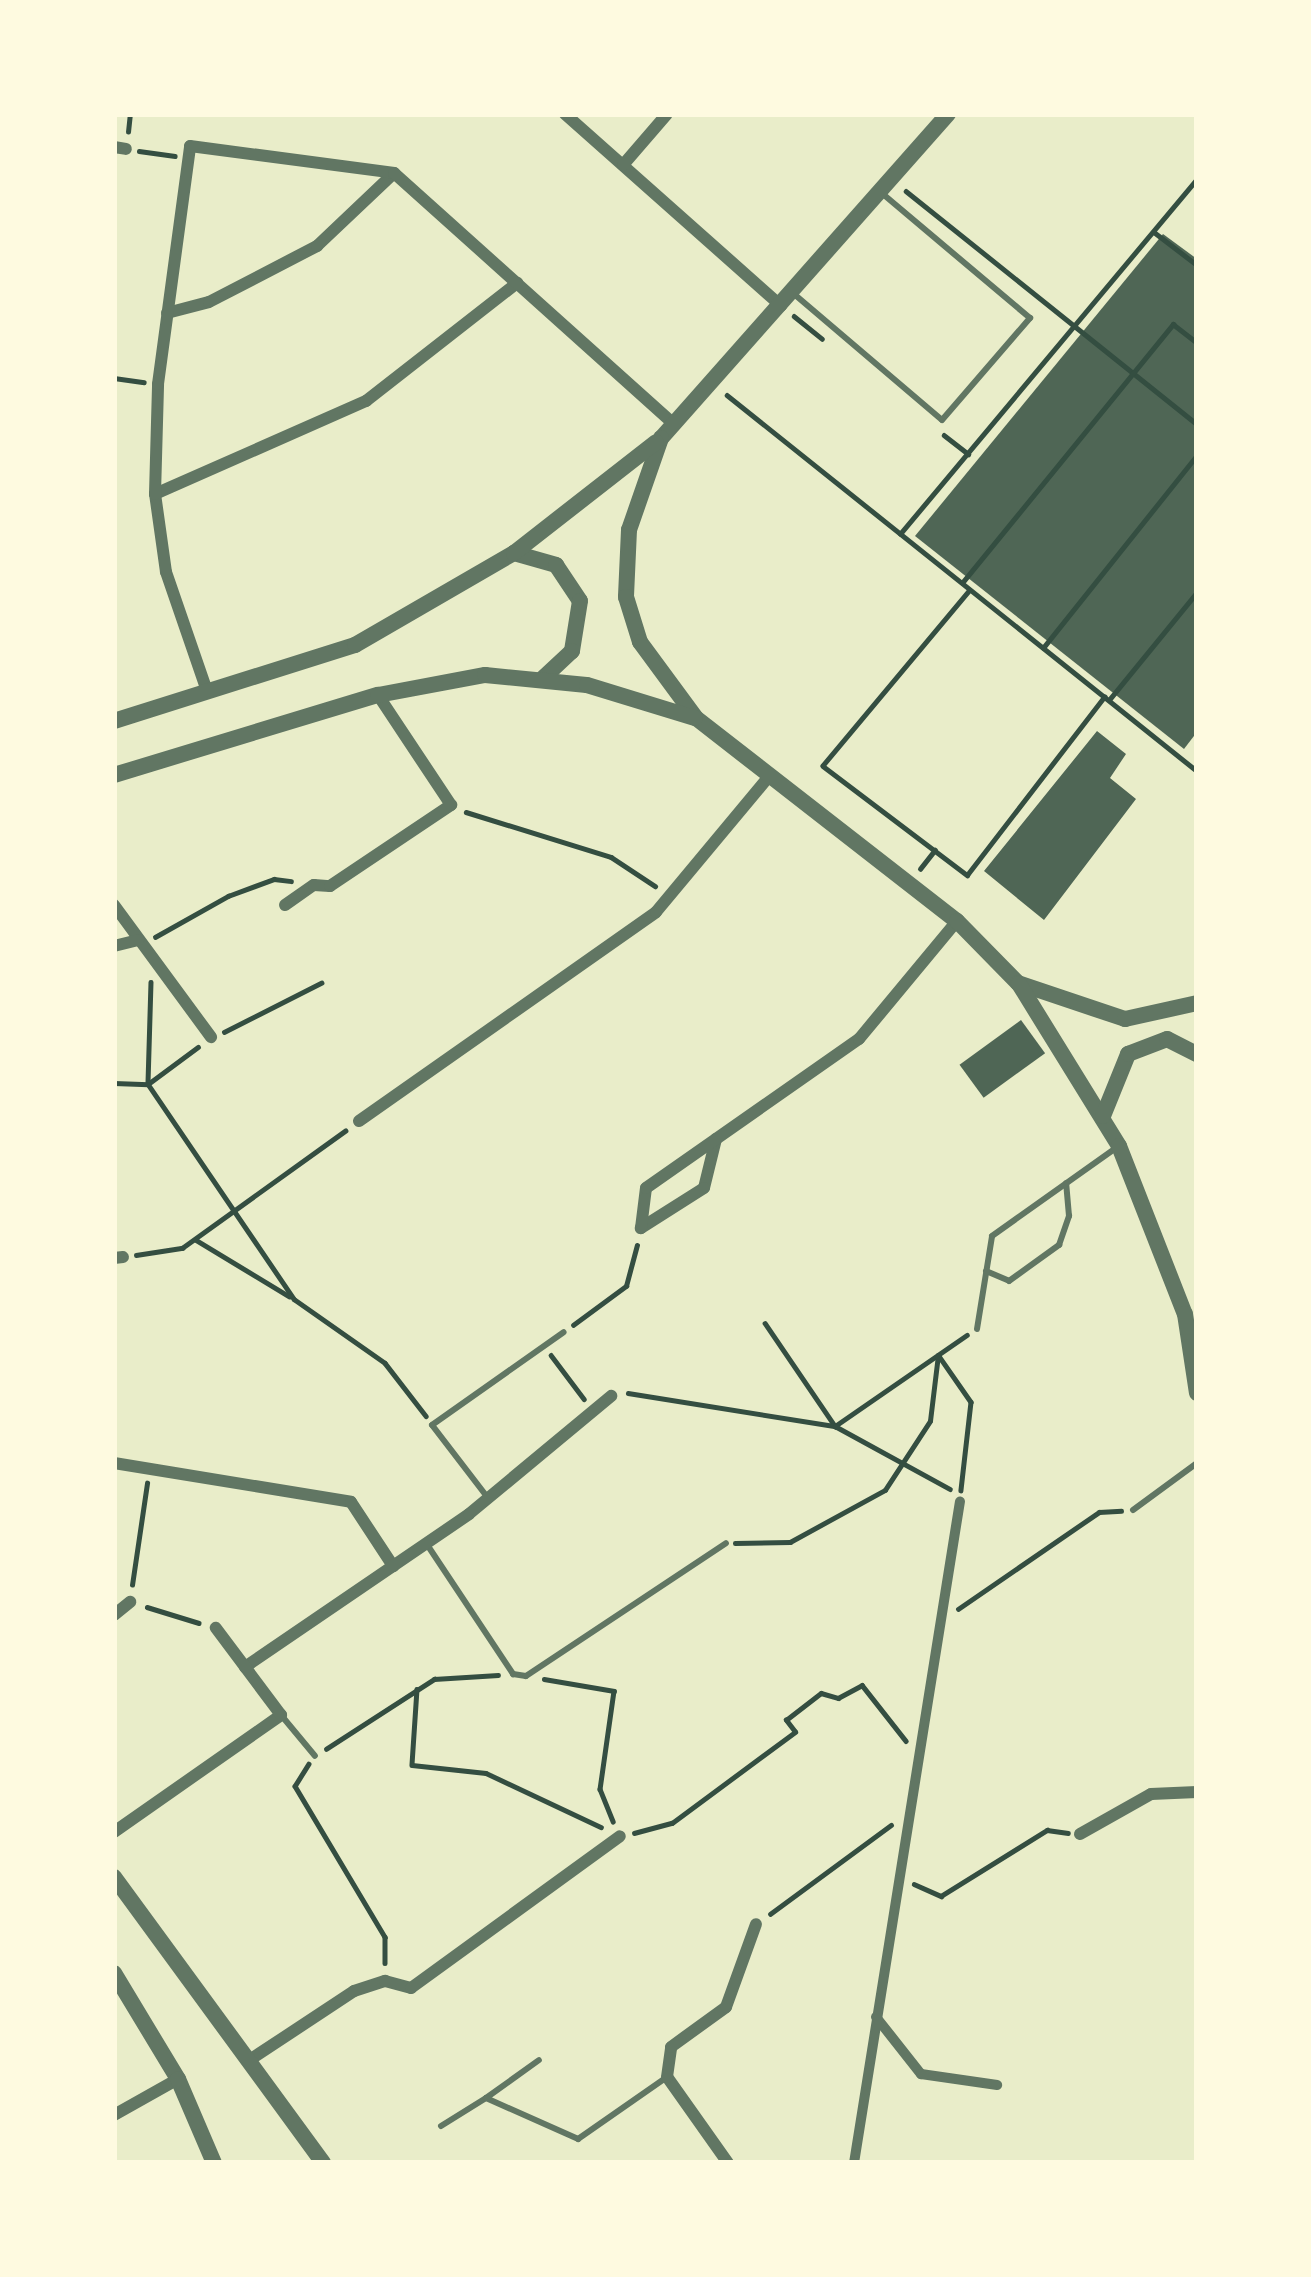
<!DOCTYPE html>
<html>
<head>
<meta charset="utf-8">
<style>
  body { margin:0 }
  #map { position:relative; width:1311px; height:2277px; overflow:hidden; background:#e9edc9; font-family:Karla,sans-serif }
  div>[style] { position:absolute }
  .building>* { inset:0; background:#4f6655; transform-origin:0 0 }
  .path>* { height:4.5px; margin:-2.25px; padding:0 2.25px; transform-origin:2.25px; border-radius:2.25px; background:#344e41 }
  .service>* { height:6px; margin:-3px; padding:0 3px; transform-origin:3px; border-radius:3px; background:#617663 }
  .pedestrian>* { height:10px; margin:-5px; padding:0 5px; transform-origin:5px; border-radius:5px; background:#617663 }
  .minor>* { height:12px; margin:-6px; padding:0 6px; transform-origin:6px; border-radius:6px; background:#617663 }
  .tertiary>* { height:16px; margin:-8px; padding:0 8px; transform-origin:8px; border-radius:8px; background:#617663 }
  span { translate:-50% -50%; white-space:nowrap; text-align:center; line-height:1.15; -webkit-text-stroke:9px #fefae0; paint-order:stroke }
  .frame { position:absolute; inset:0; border:117px solid #fefae0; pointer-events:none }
</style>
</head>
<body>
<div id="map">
  <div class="building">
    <div style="clip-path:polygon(1163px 234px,1197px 259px,1197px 732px,1184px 749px,915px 536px)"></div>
    <div style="clip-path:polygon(1097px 731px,1126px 754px,1110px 778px,1136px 799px,1044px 920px,984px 871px)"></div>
    <div style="left:1021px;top:1020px;width:41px;height:76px;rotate:54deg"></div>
  </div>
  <div class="path">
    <div style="left:128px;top:132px;width:18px;rotate:-84deg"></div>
    <div style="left:139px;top:151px;width:36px;rotate:8deg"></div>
    <div style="left:906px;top:191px;width:373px;rotate:38.7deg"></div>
    <div style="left:1154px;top:232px;width:54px;rotate:37.5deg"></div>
    <div style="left:794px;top:316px;width:36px;rotate:39deg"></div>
    <div style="left:114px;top:378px;width:30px;rotate:8deg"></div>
    <div style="left:727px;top:395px;width:602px;rotate:38.66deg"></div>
    <div style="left:944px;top:435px;width:31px;rotate:38deg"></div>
    <div style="left:900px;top:534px;width:463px;rotate:-50.1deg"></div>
    <div style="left:962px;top:583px;width:334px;rotate:-50.8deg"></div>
    <div style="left:1173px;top:324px;width:31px;rotate:38deg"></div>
    <div style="left:970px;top:590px;width:229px;rotate:129.9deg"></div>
    <div style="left:823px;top:766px;width:181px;rotate:37.1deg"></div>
    <div style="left:967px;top:875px;width:225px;rotate:-52.4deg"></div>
    <div style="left:1043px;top:648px;width:247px;rotate:-51.4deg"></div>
    <div style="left:1109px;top:700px;width:139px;rotate:-50.8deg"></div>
    <div style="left:466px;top:812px;width:152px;rotate:17.2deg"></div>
    <div style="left:611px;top:857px;width:53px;rotate:33.4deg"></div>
    <div style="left:920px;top:869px;width:24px;rotate:-52deg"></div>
    <div style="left:155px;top:937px;width:84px;rotate:-29.3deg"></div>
    <div style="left:228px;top:896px;width:49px;rotate:-20.3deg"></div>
    <div style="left:274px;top:879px;width:17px;rotate:7deg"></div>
    <div style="left:151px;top:982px;width:102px;rotate:91.7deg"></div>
    <div style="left:148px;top:1084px;width:260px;rotate:55.8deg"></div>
    <div style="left:294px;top:1299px;width:111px;rotate:35.1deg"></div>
    <div style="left:385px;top:1363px;width:67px;rotate:52.3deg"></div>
    <div style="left:224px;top:1032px;width:109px;rotate:-26.8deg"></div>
    <div style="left:114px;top:1083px;width:34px;rotate:2deg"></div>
    <div style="left:148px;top:1084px;width:62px;rotate:-36.5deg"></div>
    <div style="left:196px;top:1240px;width:109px;rotate:31.1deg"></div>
    <div style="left:136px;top:1255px;width:47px;rotate:-8.7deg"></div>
    <div style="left:182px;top:1248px;width:201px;rotate:-35.7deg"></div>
    <div style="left:765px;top:1323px;width:125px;rotate:55.8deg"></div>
    <div style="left:835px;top:1426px;width:160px;rotate:-34.6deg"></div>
    <div style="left:573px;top:1325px;width:66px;rotate:-36.3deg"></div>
    <div style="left:626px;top:1286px;width:42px;rotate:-75deg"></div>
    <div style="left:551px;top:1355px;width:55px;rotate:53.1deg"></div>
    <div style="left:939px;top:1356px;width:56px;rotate:55.2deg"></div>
    <div style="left:971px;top:1402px;width:89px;rotate:96.5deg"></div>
    <div style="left:628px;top:1393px;width:210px;rotate:9.1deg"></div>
    <div style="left:835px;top:1426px;width:131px;rotate:28.7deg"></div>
    <div style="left:735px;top:1543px;width:55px;rotate:-1deg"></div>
    <div style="left:790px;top:1542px;width:108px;rotate:-28.7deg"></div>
    <div style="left:885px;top:1490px;width:82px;rotate:-56.9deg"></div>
    <div style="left:930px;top:1421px;width:66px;rotate:-83.1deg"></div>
    <div style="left:132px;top:1585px;width:103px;rotate:-81.6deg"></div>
    <div style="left:147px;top:1607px;width:54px;rotate:17.1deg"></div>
    <div style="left:958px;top:1609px;width:171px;rotate:-34.5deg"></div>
    <div style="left:1099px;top:1512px;width:22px;rotate:-3deg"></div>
    <div style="left:544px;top:1679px;width:71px;rotate:9.7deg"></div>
    <div style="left:614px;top:1691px;width:99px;rotate:98.1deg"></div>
    <div style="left:600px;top:1789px;width:35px;rotate:68deg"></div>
    <div style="left:417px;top:1689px;width:76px;rotate:93.8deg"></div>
    <div style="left:412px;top:1765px;width:74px;rotate:6.2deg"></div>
    <div style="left:486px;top:1773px;width:127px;rotate:25.2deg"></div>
    <div style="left:326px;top:1749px;width:129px;rotate:-32.9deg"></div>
    <div style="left:434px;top:1679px;width:64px;rotate:-3.6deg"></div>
    <div style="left:309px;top:1764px;width:26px;rotate:122deg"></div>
    <div style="left:295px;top:1786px;width:176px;rotate:59.2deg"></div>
    <div style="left:385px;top:1937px;width:26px;rotate:90deg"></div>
    <div style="left:634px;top:1833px;width:39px;rotate:-15deg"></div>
    <div style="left:672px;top:1823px;width:153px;rotate:-36.5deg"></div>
    <div style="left:795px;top:1732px;width:15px;rotate:-127deg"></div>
    <div style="left:786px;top:1720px;width:44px;rotate:-37.6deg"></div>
    <div style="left:821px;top:1693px;width:18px;rotate:16deg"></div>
    <div style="left:838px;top:1698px;width:27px;rotate:-28deg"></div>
    <div style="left:862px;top:1685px;width:71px;rotate:51.8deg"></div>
    <div style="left:914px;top:1884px;width:30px;rotate:24deg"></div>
    <div style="left:941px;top:1896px;width:125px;rotate:-31.9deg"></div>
    <div style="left:1047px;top:1830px;width:21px;rotate:8deg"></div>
    <div style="left:770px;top:1914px;width:150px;rotate:-36.3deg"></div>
  </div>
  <div class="service">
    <div style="left:794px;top:294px;width:194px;rotate:40.4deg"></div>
    <div style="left:942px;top:420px;width:135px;rotate:-49.2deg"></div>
    <div style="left:1030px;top:318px;width:192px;rotate:-139.9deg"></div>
    <div style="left:986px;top:1271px;width:25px;rotate:23deg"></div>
    <div style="left:1009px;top:1281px;width:62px;rotate:-35.8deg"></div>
    <div style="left:1059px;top:1245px;width:31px;rotate:-71deg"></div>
    <div style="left:1069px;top:1216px;width:33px;rotate:-95deg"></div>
    <div style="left:977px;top:1329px;width:94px;rotate:-80.8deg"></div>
    <div style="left:992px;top:1236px;width:152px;rotate:-35.4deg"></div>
    <div style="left:488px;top:1498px;width:92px;rotate:-127.5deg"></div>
    <div style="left:432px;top:1425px;width:161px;rotate:-35.2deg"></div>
    <div style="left:1133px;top:1510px;width:79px;rotate:-36.3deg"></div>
    <div style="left:428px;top:1546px;width:154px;rotate:56.4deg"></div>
    <div style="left:513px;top:1674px;width:13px;rotate:9deg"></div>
    <div style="left:526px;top:1676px;width:240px;rotate:-33.6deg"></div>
    <div style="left:281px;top:1715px;width:53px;rotate:50.3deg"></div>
    <div style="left:486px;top:2098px;width:65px;rotate:-35.6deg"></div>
    <div style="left:441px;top:2126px;width:53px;rotate:-31.9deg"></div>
    <div style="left:486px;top:2098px;width:101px;rotate:24deg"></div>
    <div style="left:578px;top:2139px;width:105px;rotate:-34.9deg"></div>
  </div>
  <div class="pedestrian">
    <div style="left:876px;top:2017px;width:73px;rotate:51.7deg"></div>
    <div style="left:921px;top:2074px;width:77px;rotate:8.2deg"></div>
    <div style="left:854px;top:2163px;width:670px;rotate:-80.9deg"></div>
  </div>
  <div class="minor">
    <div style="left:565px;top:114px;width:289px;rotate:41.6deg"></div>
    <div style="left:114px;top:147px;width:12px;rotate:9deg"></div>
    <div style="left:623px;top:165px;width:67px;rotate:-49.2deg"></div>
    <div style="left:167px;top:313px;width:43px;rotate:-14.7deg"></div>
    <div style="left:209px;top:302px;width:122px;rotate:-27.4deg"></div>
    <div style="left:317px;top:246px;width:106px;rotate:-43.5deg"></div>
    <div style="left:155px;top:494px;width:231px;rotate:-23.8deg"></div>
    <div style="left:366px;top:401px;width:192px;rotate:-38deg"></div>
    <div style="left:207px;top:691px;width:126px;rotate:-109deg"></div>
    <div style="left:166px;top:572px;width:79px;rotate:-98deg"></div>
    <div style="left:155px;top:494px;width:110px;rotate:-88.4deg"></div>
    <div style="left:158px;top:384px;width:240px;rotate:-82.3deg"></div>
    <div style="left:190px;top:146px;width:206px;rotate:7.5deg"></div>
    <div style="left:394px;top:173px;width:377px;rotate:41.9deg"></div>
    <div style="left:114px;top:905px;width:164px;rotate:53.7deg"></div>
    <div style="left:285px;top:905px;width:35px;rotate:-35deg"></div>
    <div style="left:314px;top:885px;width:16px;rotate:4deg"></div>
    <div style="left:330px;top:886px;width:146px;rotate:-33.8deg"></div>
    <div style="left:451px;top:805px;width:132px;rotate:-123.6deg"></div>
    <div style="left:114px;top:946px;width:25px;rotate:-14deg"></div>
    <div style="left:359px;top:1121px;width:363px;rotate:-35.1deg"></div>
    <div style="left:656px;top:912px;width:178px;rotate:-50.2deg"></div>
    <div style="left:716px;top:1139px;width:50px;rotate:103.8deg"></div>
    <div style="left:704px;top:1188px;width:75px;rotate:147.6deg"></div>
    <div style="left:641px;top:1228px;width:40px;rotate:-82.9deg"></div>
    <div style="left:646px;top:1188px;width:260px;rotate:-35deg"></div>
    <div style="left:859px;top:1039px;width:153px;rotate:-50.3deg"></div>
    <div style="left:114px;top:1258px;width:9px;rotate:-6deg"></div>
    <div style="left:114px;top:1463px;width:240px;rotate:9.3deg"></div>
    <div style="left:351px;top:1502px;width:77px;rotate:56.7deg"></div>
    <div style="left:114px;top:1615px;width:21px;rotate:-39deg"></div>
    <div style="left:245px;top:1667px;width:271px;rotate:-34.3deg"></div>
    <div style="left:469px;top:1514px;width:185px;rotate:-39.7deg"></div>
    <div style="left:114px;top:1832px;width:204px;rotate:-35deg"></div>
    <div style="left:281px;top:1715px;width:109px;rotate:-126.8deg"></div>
    <div style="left:1080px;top:1834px;width:81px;rotate:-29.4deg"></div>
    <div style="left:1151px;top:1794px;width:46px;rotate:-2.5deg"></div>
    <div style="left:248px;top:2061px;width:127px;rotate:-33.4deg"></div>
    <div style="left:354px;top:1991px;width:33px;rotate:-18deg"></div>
    <div style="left:385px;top:1981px;width:27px;rotate:15deg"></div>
    <div style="left:411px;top:1988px;width:258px;rotate:-36deg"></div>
    <div style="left:114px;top:2115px;width:73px;rotate:-29.4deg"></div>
    <div style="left:728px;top:2163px;width:105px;rotate:-125.3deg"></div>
    <div style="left:667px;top:2077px;width:30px;rotate:-82deg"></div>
    <div style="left:671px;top:2047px;width:68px;rotate:-36deg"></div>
    <div style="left:726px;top:2007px;width:88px;rotate:-70.1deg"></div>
  </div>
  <div class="tertiary">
    <div style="left:948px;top:114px;width:433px;rotate:131.5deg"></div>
    <div style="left:661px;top:438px;width:97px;rotate:109.2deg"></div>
    <div style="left:629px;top:530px;width:67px;rotate:92.6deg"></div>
    <div style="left:626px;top:597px;width:47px;rotate:72.7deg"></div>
    <div style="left:640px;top:642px;width:94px;rotate:53.6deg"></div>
    <div style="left:696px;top:718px;width:331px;rotate:37.9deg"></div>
    <div style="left:957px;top:921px;width:87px;rotate:45.5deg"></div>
    <div style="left:1018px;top:983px;width:113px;rotate:18.6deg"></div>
    <div style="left:1125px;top:1019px;width:74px;rotate:-12.5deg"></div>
    <div style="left:514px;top:553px;width:44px;rotate:15.9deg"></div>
    <div style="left:556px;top:565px;width:43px;rotate:56.3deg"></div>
    <div style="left:580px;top:601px;width:51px;rotate:99.1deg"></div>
    <div style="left:572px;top:651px;width:40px;rotate:137deg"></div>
    <div style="left:114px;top:721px;width:253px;rotate:-17.5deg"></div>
    <div style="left:355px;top:645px;width:184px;rotate:-30.1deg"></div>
    <div style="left:514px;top:553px;width:180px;rotate:-38deg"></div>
    <div style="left:114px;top:775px;width:276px;rotate:-16.9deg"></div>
    <div style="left:378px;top:695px;width:109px;rotate:-10.6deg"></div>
    <div style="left:485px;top:675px;width:102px;rotate:5.6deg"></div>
    <div style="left:587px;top:685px;width:113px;rotate:17deg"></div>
    <div style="left:1019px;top:984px;width:190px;rotate:58.3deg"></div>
    <div style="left:1119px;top:1146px;width:180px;rotate:68.6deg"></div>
    <div style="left:1185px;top:1314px;width:80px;rotate:81.4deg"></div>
    <div style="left:1103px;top:1116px;width:67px;rotate:-68deg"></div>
    <div style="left:1128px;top:1054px;width:42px;rotate:-21deg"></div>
    <div style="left:1167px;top:1039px;width:34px;rotate:27deg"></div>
    <div style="left:114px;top:1877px;width:354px;rotate:53.8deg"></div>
    <div style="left:114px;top:1973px;width:124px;rotate:58.9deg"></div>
    <div style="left:178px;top:2079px;width:91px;rotate:66.8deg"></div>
  </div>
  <div class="frame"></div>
</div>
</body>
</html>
